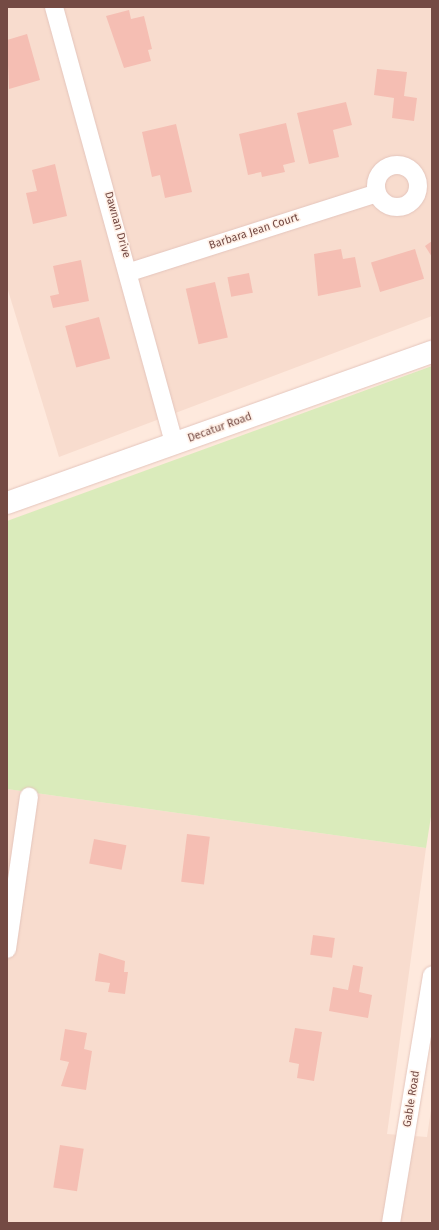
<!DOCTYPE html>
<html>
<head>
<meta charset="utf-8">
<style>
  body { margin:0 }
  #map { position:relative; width:439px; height:1230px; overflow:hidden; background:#fee9dd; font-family:"Fira Sans",sans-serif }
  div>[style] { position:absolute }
  .residential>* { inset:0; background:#f8dcce }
  .green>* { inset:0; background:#daebbb }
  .building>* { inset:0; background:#f5beb3; transform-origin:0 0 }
  .roads { filter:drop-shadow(0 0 1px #e4c5bc) drop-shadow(0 0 1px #e4c5bc) }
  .minor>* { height:18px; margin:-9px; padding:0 9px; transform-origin:9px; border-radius:9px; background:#fff }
  .minor>.ring { margin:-9px; padding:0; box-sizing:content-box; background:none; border:18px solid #fff; border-radius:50% }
  .tertiary>* { height:22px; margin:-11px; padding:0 11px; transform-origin:11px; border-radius:11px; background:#fff }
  span { translate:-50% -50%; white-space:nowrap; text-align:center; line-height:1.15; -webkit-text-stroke:3px #ffefe5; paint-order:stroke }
  .street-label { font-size:11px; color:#744a44 }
  .frame { position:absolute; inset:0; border:8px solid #744a44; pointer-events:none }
</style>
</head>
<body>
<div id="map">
  <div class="residential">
    <div style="clip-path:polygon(7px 7px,432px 7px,432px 316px,59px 457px,7px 287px)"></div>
    <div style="clip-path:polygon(7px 789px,426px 848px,387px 1134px,427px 1137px,432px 1103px,432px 1223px,7px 1223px)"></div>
  </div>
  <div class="green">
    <div style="clip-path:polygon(432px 366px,432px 810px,426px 848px,7px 789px,7px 521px)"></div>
  </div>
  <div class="building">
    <div style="clip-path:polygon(129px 10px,131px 19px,144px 16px,152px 49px,148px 50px,151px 61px,124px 68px,106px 16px)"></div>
    <div style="clip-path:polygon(27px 34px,40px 80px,9px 89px,7px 40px)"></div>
    <div style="clip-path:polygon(377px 69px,407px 72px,404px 96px,417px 98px,414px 121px,392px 118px,394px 98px,374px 95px)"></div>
    <div style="clip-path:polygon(346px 102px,352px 125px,333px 130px,339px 157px,309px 164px,297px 113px)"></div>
    <div style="clip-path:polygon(286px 123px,295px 162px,283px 165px,285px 172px,262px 177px,261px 172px,248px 175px,239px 134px)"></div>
    <div style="clip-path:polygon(176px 124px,192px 192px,165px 198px,160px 175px,152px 177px,142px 132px)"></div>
    <div style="clip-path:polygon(55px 164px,67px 216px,33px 224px,26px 193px,37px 191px,32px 170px)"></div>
    <div style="clip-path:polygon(432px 241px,432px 257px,425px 246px)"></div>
    <div style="clip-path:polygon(341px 249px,343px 259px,355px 257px,361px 287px,318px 296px,314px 254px)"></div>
    <div style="left:415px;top:249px;width:31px;height:46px;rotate:73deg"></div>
    <div style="clip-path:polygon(81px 260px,89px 301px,53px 308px,50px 296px,59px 294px,53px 266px)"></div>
    <div style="left:249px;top:273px;width:20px;height:22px;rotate:79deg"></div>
    <div style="left:215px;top:282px;width:57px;height:30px;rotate:77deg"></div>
    <div style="left:99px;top:317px;width:43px;height:35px;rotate:75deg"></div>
    <div style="left:187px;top:834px;width:23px;height:48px;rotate:7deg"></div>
    <div style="left:94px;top:839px;width:33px;height:25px;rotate:11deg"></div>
    <div style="left:313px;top:935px;width:22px;height:20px;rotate:8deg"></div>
    <div style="clip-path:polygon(99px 953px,125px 961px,124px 972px,128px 972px,125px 994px,108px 992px,110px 983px,95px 981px)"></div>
    <div style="clip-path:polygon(353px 965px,363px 967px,359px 992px,372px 995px,368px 1018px,329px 1011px,333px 987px,348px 990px)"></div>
    <div style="clip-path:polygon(295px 1028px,322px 1032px,314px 1081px,297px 1078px,299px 1064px,289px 1062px)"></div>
    <div style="clip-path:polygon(65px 1029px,87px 1033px,84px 1049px,92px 1051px,86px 1090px,61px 1086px,69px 1062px,60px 1060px)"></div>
    <div style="left:60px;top:1145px;width:24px;height:43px;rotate:9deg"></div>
  </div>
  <div class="roads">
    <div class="minor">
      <div style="left:54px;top:7px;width:454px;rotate:74.6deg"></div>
      <div class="ring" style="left:376px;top:165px;width:24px;height:24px"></div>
      <div style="left:130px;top:272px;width:259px;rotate:-17.7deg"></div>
      <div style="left:7px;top:949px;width:154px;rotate:-81.8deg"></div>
      <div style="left:391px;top:1223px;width:251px;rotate:-80.6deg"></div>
    </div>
    <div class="tertiary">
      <div style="left:7px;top:503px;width:451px;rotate:-19.6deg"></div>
    </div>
  </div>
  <div class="street-label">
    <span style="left:117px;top:225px;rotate:74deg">Dawnan Drive</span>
    <span style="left:254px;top:232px;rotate:-18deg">Barbara Jean Court</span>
    <span style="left:220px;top:428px;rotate:-20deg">Decatur Road</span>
    <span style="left:412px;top:1099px;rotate:-81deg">Gable Road</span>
  </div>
  <div class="frame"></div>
</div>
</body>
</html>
